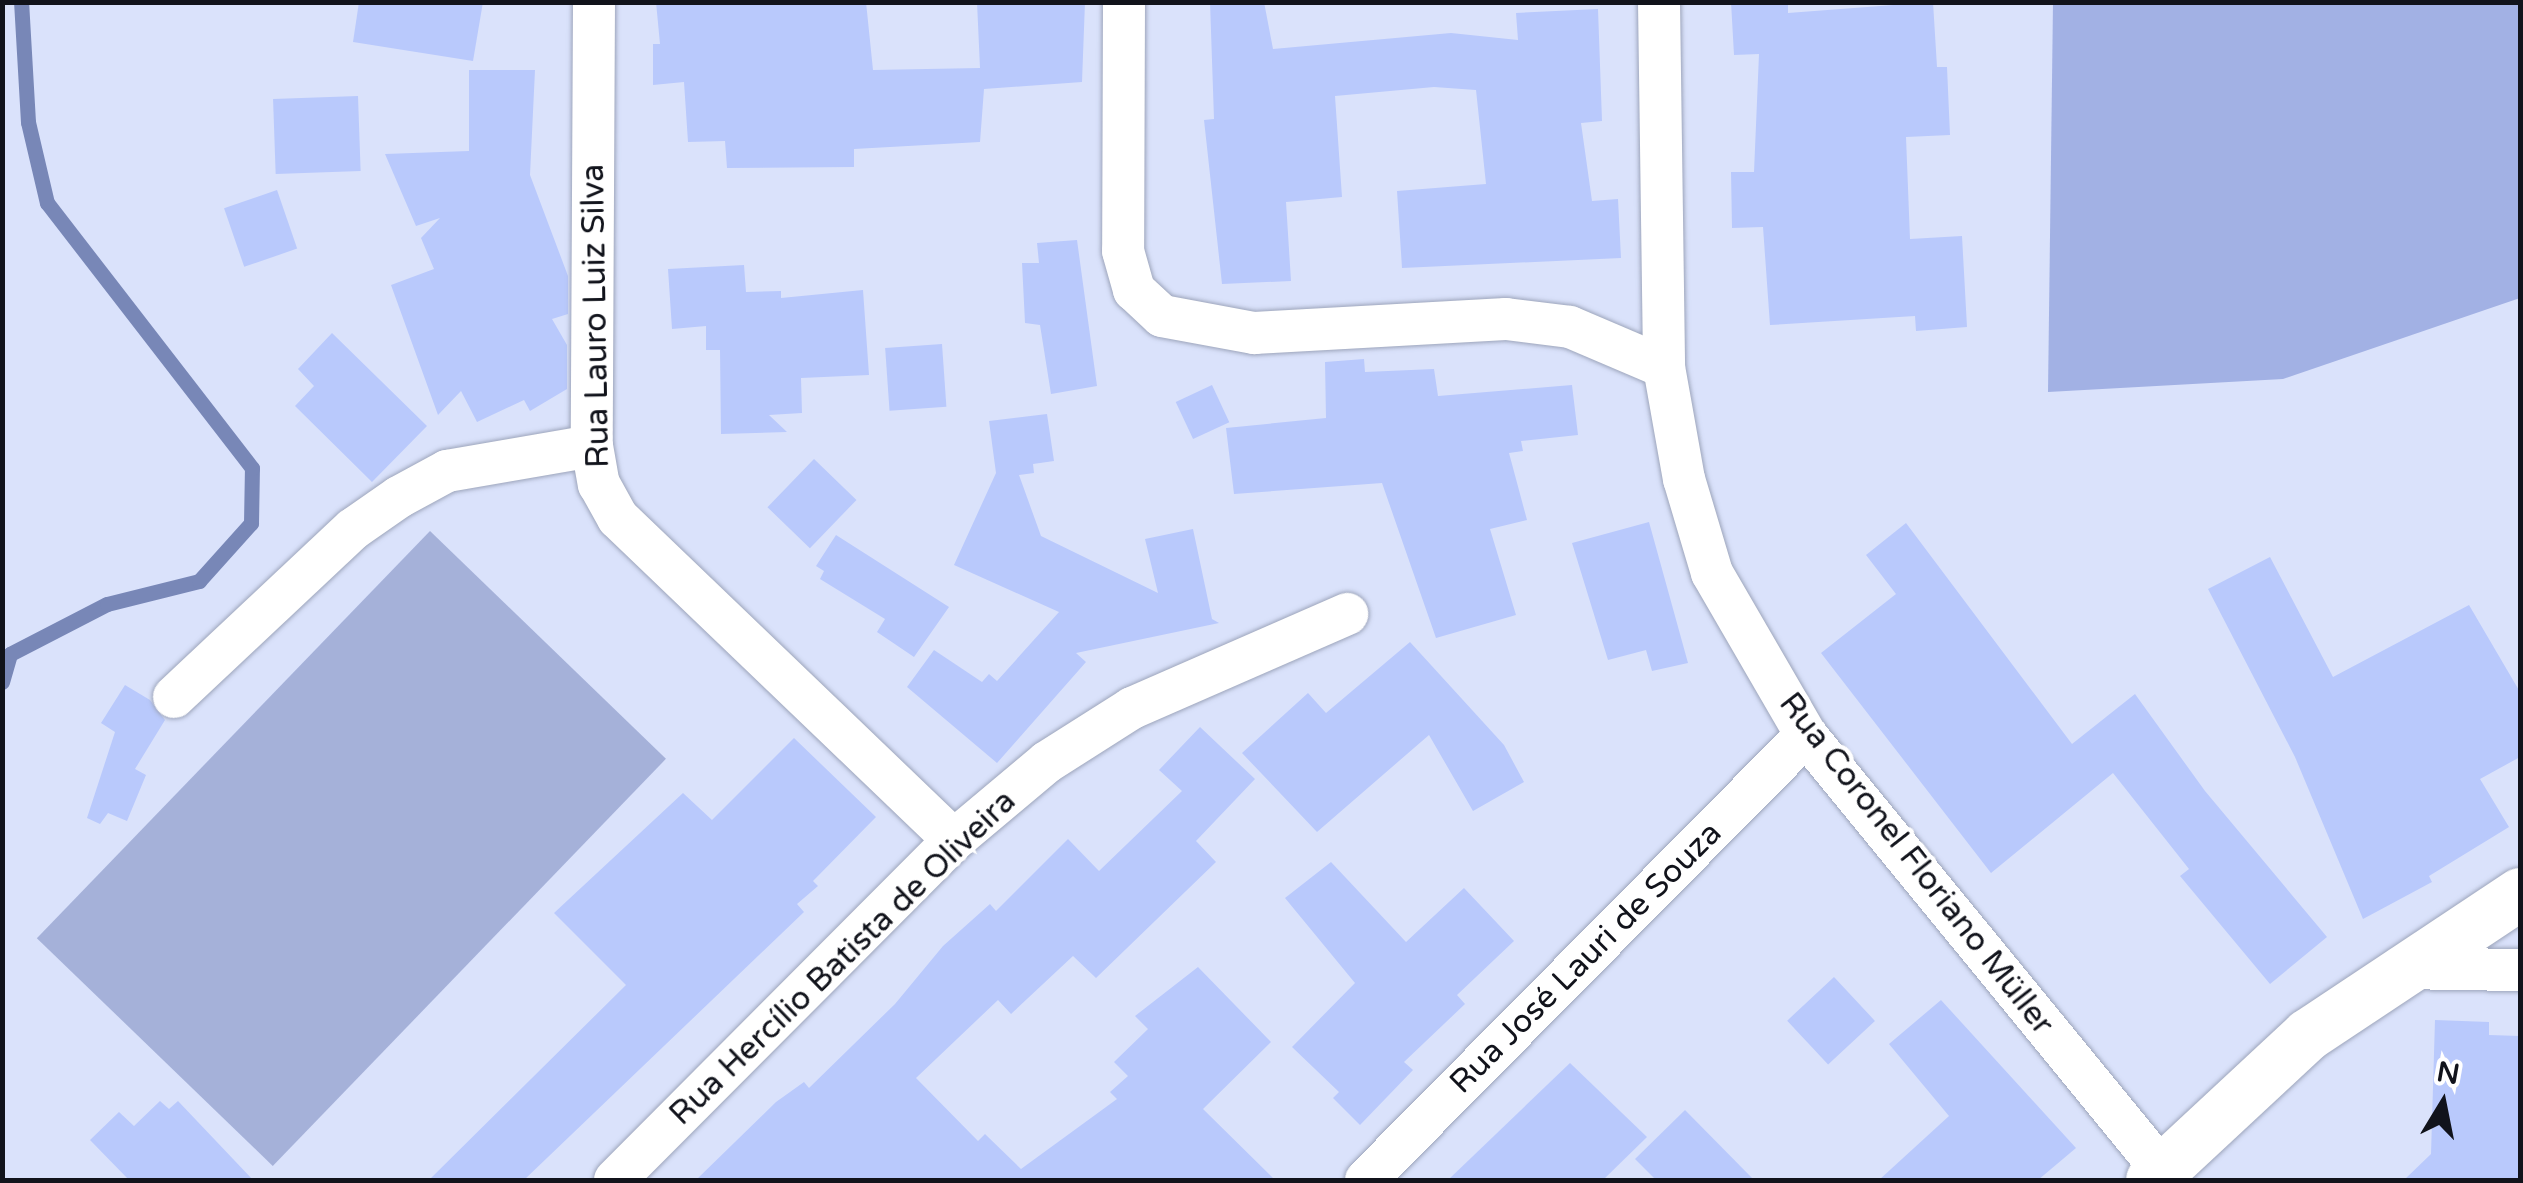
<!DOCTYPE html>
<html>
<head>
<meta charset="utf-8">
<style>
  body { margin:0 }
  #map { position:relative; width:2523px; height:1183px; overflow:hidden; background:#dae2fb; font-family:"Varela Round",sans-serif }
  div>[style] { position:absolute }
  .green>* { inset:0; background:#a5b1d9; transform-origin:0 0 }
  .forest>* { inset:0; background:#a2b1e4 }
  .stream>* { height:15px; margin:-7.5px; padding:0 7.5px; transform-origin:7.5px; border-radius:7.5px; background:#7887b7 }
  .building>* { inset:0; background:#b9c9fc; transform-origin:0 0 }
  .roads { filter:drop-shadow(0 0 2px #9da5bb) drop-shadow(0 0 2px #9da5bb) }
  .minor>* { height:42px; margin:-21px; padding:0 21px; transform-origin:21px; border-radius:21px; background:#fff }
  .tertiary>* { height:52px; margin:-26px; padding:0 26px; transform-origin:26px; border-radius:26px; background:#fff }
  span { translate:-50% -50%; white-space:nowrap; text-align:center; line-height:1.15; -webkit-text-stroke:9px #fff; paint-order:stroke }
  .street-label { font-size:32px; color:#11131b }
  .frame { position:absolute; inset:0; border:5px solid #11131b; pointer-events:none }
  .north { position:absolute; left:2393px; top:1053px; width:100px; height:100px; -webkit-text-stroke:8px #fff; paint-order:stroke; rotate:10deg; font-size:28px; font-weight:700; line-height:40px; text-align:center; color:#11131b }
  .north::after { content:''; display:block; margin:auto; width:35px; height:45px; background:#11131b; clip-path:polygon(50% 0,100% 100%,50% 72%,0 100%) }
</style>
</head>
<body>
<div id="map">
  <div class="green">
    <div style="left:430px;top:531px;width:328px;height:566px;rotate:44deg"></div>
  </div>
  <div class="forest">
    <div style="clip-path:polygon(2053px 3px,2520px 3px,2520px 298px,2283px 379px,2048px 392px)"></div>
  </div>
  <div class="stream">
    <div style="left:2px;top:682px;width:29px;rotate:-74deg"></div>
    <div style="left:10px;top:654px;width:109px;rotate:-27.3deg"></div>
    <div style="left:107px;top:604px;width:95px;rotate:-14deg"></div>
    <div style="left:199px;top:581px;width:78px;rotate:-48.1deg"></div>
    <div style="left:251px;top:523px;width:55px;rotate:-89deg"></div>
    <div style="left:252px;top:468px;width:335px;rotate:-127.7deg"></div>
    <div style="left:47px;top:203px;width:83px;rotate:-103.2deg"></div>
    <div style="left:28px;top:122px;width:120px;rotate:-93.3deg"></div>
  </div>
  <div class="building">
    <div style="clip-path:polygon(359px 2px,483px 2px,473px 61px,353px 42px)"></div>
    <div style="clip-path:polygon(656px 2px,866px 2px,873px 70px,980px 68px,977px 2px,1085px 2px,1082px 82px,984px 89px,980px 142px,854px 149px,854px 167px,727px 168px,725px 141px,688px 142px,684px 82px,653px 85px,653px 44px,660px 44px)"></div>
    <div style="clip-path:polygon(1210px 2px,1264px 2px,1273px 49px,1451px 33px,1518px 40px,1516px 13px,1598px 9px,1602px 121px,1581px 123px,1592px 201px,1618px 199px,1621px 258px,1402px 268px,1397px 191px,1486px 184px,1476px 90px,1434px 87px,1335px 96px,1342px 197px,1286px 202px,1291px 281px,1222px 284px,1204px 120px,1214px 119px)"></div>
    <div style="clip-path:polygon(1731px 2px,1788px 2px,1788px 13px,1933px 2px,1937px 67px,1947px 67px,1950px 135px,1906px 137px,1910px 239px,1962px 236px,1967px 327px,1916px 331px,1915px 316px,1770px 325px,1763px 227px,1732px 228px,1731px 172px,1754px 172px,1759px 54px,1734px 55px)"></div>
    <div style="clip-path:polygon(469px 70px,535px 70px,530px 175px,568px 276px,568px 314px,552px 319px,567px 345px,567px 389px,530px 411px,524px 400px,477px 422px,461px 391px,438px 415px,391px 285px,434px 269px,421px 238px,440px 218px,416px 226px,385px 154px,469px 151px)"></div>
    <div style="left:358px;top:96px;width:75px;height:85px;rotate:88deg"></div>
    <div style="left:277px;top:190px;width:62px;height:56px;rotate:71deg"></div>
    <div style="clip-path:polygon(1077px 240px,1097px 386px,1051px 394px,1040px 325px,1025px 323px,1022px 263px,1039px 263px,1037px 243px)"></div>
    <div style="clip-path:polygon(744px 265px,746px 292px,781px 291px,781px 298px,863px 290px,869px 375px,801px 378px,802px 413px,769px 415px,787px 432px,721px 434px,720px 350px,706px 350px,706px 326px,672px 329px,668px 269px)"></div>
    <div style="clip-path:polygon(332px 333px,427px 426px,372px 482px,295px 406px,314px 386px,298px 369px)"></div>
    <div style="left:942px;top:344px;width:63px;height:57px;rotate:86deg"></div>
    <div style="clip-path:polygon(1364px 359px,1365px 372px,1434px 369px,1438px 396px,1572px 385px,1578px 435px,1521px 441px,1523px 451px,1509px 453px,1527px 520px,1490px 529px,1516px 615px,1436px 638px,1382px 483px,1234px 494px,1226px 428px,1326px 418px,1325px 362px)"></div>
    <div style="left:1212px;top:385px;width:41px;height:40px;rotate:65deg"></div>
    <div style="clip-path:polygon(1047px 414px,1054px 461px,1033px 464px,1034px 473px,1019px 475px,1041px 536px,1158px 593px,1145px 539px,1193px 529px,1212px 619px,1219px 623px,1076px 653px,1086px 662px,997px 763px,907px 687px,934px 650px,982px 682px,989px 674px,997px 681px,1059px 612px,954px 565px,996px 473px,989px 421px)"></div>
    <div style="left:814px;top:459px;width:59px;height:67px;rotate:44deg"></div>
    <div style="clip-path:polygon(1649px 522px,1688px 663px,1652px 671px,1646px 650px,1608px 660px,1572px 543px)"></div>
    <div style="clip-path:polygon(1906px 523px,2072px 744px,2135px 694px,2205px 791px,2327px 937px,2270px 984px,2180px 876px,2189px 869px,2113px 773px,1991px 873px,1821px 653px,1896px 594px,1866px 555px)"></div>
    <div style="clip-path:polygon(836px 535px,949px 607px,914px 657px,877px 632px,885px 619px,820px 579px,824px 571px,816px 566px)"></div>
    <div style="clip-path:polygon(2270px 557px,2333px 677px,2469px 605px,2520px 692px,2520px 757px,2480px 779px,2509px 827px,2429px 876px,2432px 882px,2363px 919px,2295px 757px,2208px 589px)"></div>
    <div style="clip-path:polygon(1410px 642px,1504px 745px,1524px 782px,1473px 811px,1429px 735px,1317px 832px,1242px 753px,1308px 693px,1326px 713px)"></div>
    <div style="clip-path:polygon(125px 685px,150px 700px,165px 720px,135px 769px,146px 775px,127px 821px,108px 813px,100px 824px,87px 818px,115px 732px,101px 723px)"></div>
    <div style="clip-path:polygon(1200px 727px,1255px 779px,1196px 841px,1216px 862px,1096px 978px,1073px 956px,1011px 1014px,998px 1000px,916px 1078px,978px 1141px,985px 1134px,1021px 1169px,1117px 1099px,1110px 1092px,1128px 1076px,1114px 1062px,1148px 1029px,1135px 1016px,1198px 967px,1271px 1042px,1203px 1109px,1275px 1180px,696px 1180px,776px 1102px,804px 1082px,809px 1088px,895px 1004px,943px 946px,990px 904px,996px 911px,1068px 839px,1099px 871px,1182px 791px,1159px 770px)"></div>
    <div style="clip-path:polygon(794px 738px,876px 817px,813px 881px,818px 886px,797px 904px,804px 912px,524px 1180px,429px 1180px,626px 985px,554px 913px,683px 793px,712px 820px)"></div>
    <div style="clip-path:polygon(1331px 862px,1406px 942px,1464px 888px,1514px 941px,1457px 995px,1465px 1004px,1404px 1062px,1413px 1070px,1360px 1125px,1333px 1098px,1339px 1092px,1292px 1047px,1355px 983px,1285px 898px)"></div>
    <div style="left:1834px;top:977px;width:60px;height:64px;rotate:47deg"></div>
    <div style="clip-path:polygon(1941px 1000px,2076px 1148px,2038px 1180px,1879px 1180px,1949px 1116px,1889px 1044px)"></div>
    <div style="clip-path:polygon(2435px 1020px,2489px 1022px,2489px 1035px,2520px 1036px,2520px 1180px,2404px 1180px,2431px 1154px)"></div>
    <div style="clip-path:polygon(1570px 1063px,1647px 1137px,1603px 1180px,1448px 1180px)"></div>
    <div style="clip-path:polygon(160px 1101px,169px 1109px,178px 1101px,253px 1180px,129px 1180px,90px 1140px,119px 1112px,134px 1126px)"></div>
    <div style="clip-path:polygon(1685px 1110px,1754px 1180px,1656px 1180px,1635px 1159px)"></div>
  </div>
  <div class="roads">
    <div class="minor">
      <div style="left:594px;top:2px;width:444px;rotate:90.3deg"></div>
      <div style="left:592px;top:446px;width:39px;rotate:80deg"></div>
      <div style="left:599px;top:484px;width:39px;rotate:61deg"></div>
      <div style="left:618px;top:518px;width:465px;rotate:43.8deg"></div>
      <div style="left:1124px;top:2px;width:249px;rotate:90.2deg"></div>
      <div style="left:1123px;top:251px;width:41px;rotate:74.2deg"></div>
      <div style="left:1134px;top:290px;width:38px;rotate:43deg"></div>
      <div style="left:1162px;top:316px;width:94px;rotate:10.5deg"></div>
      <div style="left:1254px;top:333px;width:252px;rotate:-3.2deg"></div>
      <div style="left:1506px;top:319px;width:64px;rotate:7.1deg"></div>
      <div style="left:1570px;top:327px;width:102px;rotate:23.1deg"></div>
      <div style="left:1659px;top:2px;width:365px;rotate:89.2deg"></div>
      <div style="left:1664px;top:367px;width:114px;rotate:79.9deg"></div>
      <div style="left:1684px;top:479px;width:98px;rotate:73.4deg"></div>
      <div style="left:1712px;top:573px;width:187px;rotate:59.9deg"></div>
      <div style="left:1806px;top:735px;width:562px;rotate:50.7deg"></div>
      <div style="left:174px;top:697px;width:245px;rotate:-43.2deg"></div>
      <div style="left:353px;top:529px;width:56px;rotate:-34.8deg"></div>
      <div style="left:399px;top:497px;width:55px;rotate:-28.4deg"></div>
      <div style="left:447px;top:471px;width:147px;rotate:-9.8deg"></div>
      <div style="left:2401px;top:968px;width:119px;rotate:1deg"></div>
      <div style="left:615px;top:1180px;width:480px;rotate:-45.1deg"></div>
      <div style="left:954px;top:840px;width:121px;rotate:-40deg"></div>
      <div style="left:1047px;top:762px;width:101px;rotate:-32.4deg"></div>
      <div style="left:1132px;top:708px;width:235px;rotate:-23.6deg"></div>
      <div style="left:1366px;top:1180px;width:626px;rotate:-45.32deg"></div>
    </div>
    <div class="tertiary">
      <div style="left:2152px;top:1180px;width:213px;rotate:-42.9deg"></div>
      <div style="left:2308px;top:1035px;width:255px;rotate:-33.6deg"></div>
    </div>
  </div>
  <div class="street-label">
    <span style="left:596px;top:316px;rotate:-91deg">Rua Lauro Luiz Silva</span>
    <span style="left:1916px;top:864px;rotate:52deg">Rua Coronel Floriano Müller</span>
    <span style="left:843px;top:958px;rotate:-44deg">Rua Hercílio Batista de Oliveira</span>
    <span style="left:1586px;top:958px;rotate:-45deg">Rua José Lauri de Souza</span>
  </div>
  <div class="frame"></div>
  <div class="north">N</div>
</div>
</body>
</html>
